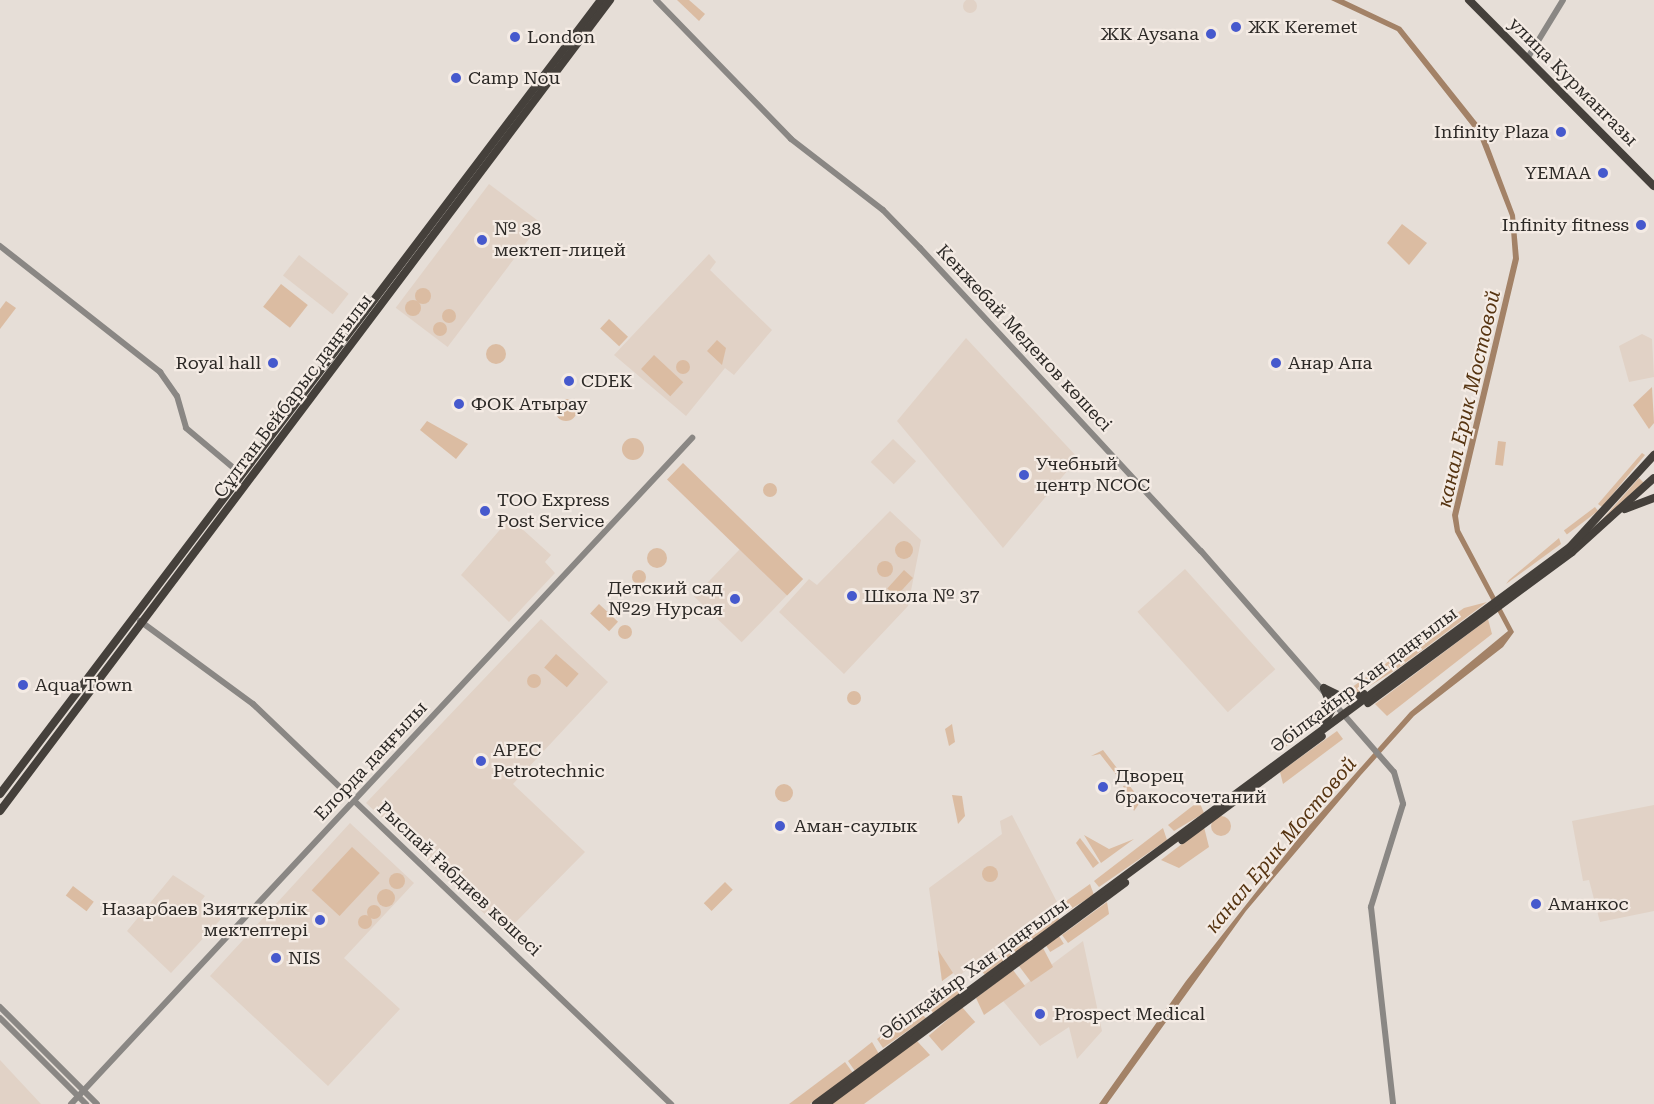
<!DOCTYPE html>
<html>
<head>
<meta charset="utf-8">
<style>
  body { margin:0 }
  #map { position:relative; width:1654px; height:1104px; overflow:hidden; background:#e6ded7; font-family:"Roboto Serif",serif }
  div>[style] { position:absolute }
  .built>* { inset:0; background:#e1d2c6; transform-origin:0 0 }
  .round { border-radius:50% }
  .green>* { inset:0; background:#dbbca2; transform-origin:0 0 }
  .water>* { inset:0; background:#a38267 }
  .minor>* { height:6px; margin:-3px; padding:0 3px; transform-origin:3px; border-radius:3px; background:#8a8784 }
  .major>* { height:8px; margin:-4px; padding:0 4px; transform-origin:4px; border-radius:4px; background:#45403b }
  .dots>* { width:16px; height:16px; translate:-50% -50%; box-sizing:border-box; border:3px solid #f4ebe4; border-radius:50% }
  span { translate:-50% -50%; white-space:nowrap; text-align:center; line-height:1.15; -webkit-text-stroke:4.5px #f4ebe4; paint-order:stroke }
  .poi-label { font-size:18px; color:#2c2926 }
  .left { translate:0 -50%; text-align:left }
  .right { translate:-100% -50%; text-align:right }
  .street-label { font-size:18px; color:#2c2926 }
  .water-label { font-size:20px; color:#563411; font-style:italic }
</style>
</head>
<body>
<div id="map">
  <div class="built">
    <div class="round" style="left:963px;top:-1px;width:14px;height:14px"></div>
    <div style="left:489px;top:184px;width:65px;height:155px;rotate:37deg"></div>
    <div style="clip-path:polygon(709px 254px,716px 262px,710px 270px,772px 330px,734px 375px,725px 368px,686px 416px,614px 355px)"></div>
    <div style="left:299px;top:255px;width:63px;height:26px;rotate:38deg"></div>
    <div style="clip-path:polygon(1642px 334px,1652px 339px,1654px 377px,1629px 382px,1619px 346px)"></div>
    <div style="clip-path:polygon(966px 338px,1078px 458px,1003px 548px,897px 421px)"></div>
    <div style="left:893px;top:439px;width:32px;height:32px;rotate:44deg"></div>
    <div style="clip-path:polygon(890px 511px,921px 540px,908px 606px,844px 674px,779px 612px,809px 579px,817px 585px)"></div>
    <div style="clip-path:polygon(510px 518px,551px 555px,545px 562px,555px 573px,509px 622px,461px 575px)"></div>
    <div style="left:740px;top:549px;width:66px;height:66px;rotate:44deg"></div>
    <div style="left:1185px;top:569px;width:135px;height:64px;rotate:48deg"></div>
    <div style="clip-path:polygon(541px 619px,608px 682px,513px 784px,585px 852px,505px 933px,366px 803px)"></div>
    <div style="clip-path:polygon(1654px 805px,1654px 911px,1600px 922px,1589px 880px,1583px 881px,1572px 821px)"></div>
    <div style="clip-path:polygon(1012px 815px,1058px 904px,957px 977px,953px 973px,942px 981px,929px 888px,1002px 834px,1000px 821px)"></div>
    <div style="clip-path:polygon(350px 823px,414px 883px,344px 958px,400px 1009px,328px 1086px,210px 976px)"></div>
    <div style="clip-path:polygon(173px 875px,205px 896px,201px 901px,221px 919px,171px 973px,127px 931px)"></div>
    <div style="clip-path:polygon(1083px 941px,1102px 1031px,1077px 1059px,1069px 1027px,1040px 1046px,1003px 1001px)"></div>
    <div style="clip-path:polygon(0 1060px,41px 1104px,0 1104px)"></div>
  </div>
  <div class="green">
    <div style="clip-path:polygon(677px 0,689px 0,705px 14px,699px 21px)"></div>
    <div style="clip-path:polygon(1402px 224px,1427px 243px,1409px 265px,1387px 243px)"></div>
    <div style="left:281px;top:284px;width:34px;height:29px;rotate:38deg"></div>
    <div class="round" style="left:415px;top:288px;width:16px;height:16px"></div>
    <div class="round" style="left:405px;top:300px;width:16px;height:16px"></div>
    <div style="clip-path:polygon(6px 301px,16px 308px,0 329px,0 309px)"></div>
    <div class="round" style="left:442px;top:309px;width:14px;height:14px"></div>
    <div style="left:609px;top:319px;width:26px;height:13px;rotate:43deg"></div>
    <div class="round" style="left:433px;top:322px;width:14px;height:14px"></div>
    <div style="clip-path:polygon(717px 340px,726px 348px,722px 365px,707px 351px)"></div>
    <div class="round" style="left:486px;top:344px;width:20px;height:20px"></div>
    <div style="left:654px;top:355px;width:40px;height:19px;rotate:43deg"></div>
    <div class="round" style="left:676px;top:360px;width:14px;height:14px"></div>
    <div style="clip-path:polygon(1652px 387px,1654px 423px,1649px 429px,1633px 405px)"></div>
    <div class="round" style="left:555px;top:399px;width:22px;height:22px"></div>
    <div style="clip-path:polygon(427px 421px,468px 444px,456px 459px,420px 430px)"></div>
    <div class="round" style="left:622px;top:438px;width:22px;height:22px"></div>
    <div style="left:1498px;top:441px;width:8px;height:24px;rotate:7deg"></div>
    <div style="clip-path:polygon(1642px 453px,1645px 455px,1602px 507px,1598px 504px)"></div>
    <div style="left:683px;top:463px;width:167px;height:23px;rotate:44deg"></div>
    <div style="clip-path:polygon(1639px 478px,1644px 483px,1600px 522px)"></div>
    <div class="round" style="left:763px;top:483px;width:14px;height:14px"></div>
    <div style="left:1595px;top:507px;width:5px;height:39px;rotate:53deg"></div>
    <div style="clip-path:polygon(1559px 538px,1561px 544px,1506px 584px,1509px 580px)"></div>
    <div class="round" style="left:895px;top:541px;width:18px;height:18px"></div>
    <div class="round" style="left:647px;top:548px;width:20px;height:20px"></div>
    <div class="round" style="left:877px;top:561px;width:16px;height:16px"></div>
    <div class="round" style="left:632px;top:570px;width:14px;height:14px"></div>
    <div style="left:904px;top:570px;width:12px;height:25px;rotate:42deg"></div>
    <div style="clip-path:polygon(1487px 602px,1397px 669px,1350px 698px,1348px 690px,1464px 608px)"></div>
    <div style="left:599px;top:604px;width:26px;height:13px;rotate:43deg"></div>
    <div style="clip-path:polygon(1488px 619px,1492px 634px,1387px 716px,1375px 704px)"></div>
    <div class="round" style="left:618px;top:625px;width:14px;height:14px"></div>
    <div style="left:556px;top:654px;width:30px;height:18px;rotate:41deg"></div>
    <div class="round" style="left:527px;top:674px;width:14px;height:14px"></div>
    <div class="round" style="left:847px;top:691px;width:14px;height:14px"></div>
    <div style="clip-path:polygon(1324px 710px,1327px 718px,1279px 751px,1275px 745px)"></div>
    <div style="clip-path:polygon(952px 724px,955px 742px,949px 746px,945px 729px)"></div>
    <div style="clip-path:polygon(1337px 731px,1343px 739px,1283px 784px,1280px 772px)"></div>
    <div style="clip-path:polygon(1103px 750px,1120px 772px,1118px 777px,1100px 754px,1091px 756px)"></div>
    <div class="round" style="left:775px;top:784px;width:18px;height:18px"></div>
    <div style="clip-path:polygon(1129px 785px,1141px 801px,1134px 811px,1123px 786px)"></div>
    <div style="clip-path:polygon(952px 795px,962px 796px,965px 816px,958px 824px)"></div>
    <div style="clip-path:polygon(1199px 801px,1204px 813px,1174px 831px,1168px 825px)"></div>
    <div class="round" style="left:1211px;top:816px;width:20px;height:20px"></div>
    <div style="clip-path:polygon(1204px 827px,1209px 847px,1179px 868px,1161px 860px)"></div>
    <div style="clip-path:polygon(1163px 828px,1167px 840px,1099px 887px,1094px 881px)"></div>
    <div style="clip-path:polygon(1084px 835px,1109px 849px,1134px 839px,1101px 863px)"></div>
    <div style="clip-path:polygon(1080px 838px,1099px 863px,1093px 868px,1076px 843px)"></div>
    <div style="left:352px;top:847px;width:38px;height:59px;rotate:43deg"></div>
    <div class="round" style="left:982px;top:866px;width:16px;height:16px"></div>
    <div class="round" style="left:389px;top:873px;width:16px;height:16px"></div>
    <div style="left:725px;top:882px;width:11px;height:30px;rotate:45deg"></div>
    <div style="clip-path:polygon(1090px 884px,1094px 895px,1066px 912px,1066px 901px)"></div>
    <div style="left:73px;top:886px;width:26px;height:12px;rotate:37deg"></div>
    <div class="round" style="left:377px;top:889px;width:18px;height:18px"></div>
    <div style="clip-path:polygon(1107px 902px,1109px 914px,1068px 943px,1062px 935px)"></div>
    <div class="round" style="left:367px;top:905px;width:14px;height:14px"></div>
    <div style="clip-path:polygon(1058px 911px,1059px 921px,985px 975px,980px 969px)"></div>
    <div class="round" style="left:358px;top:915px;width:14px;height:14px"></div>
    <div style="left:1059px;top:936px;width:9px;height:16px;rotate:58deg"></div>
    <div style="clip-path:polygon(1043px 948px,1053px 967px,1031px 982px,1019px 966px)"></div>
    <div style="clip-path:polygon(938px 950px,953px 973px,942px 981px)"></div>
    <div style="clip-path:polygon(1013px 970px,1025px 986px,984px 1015px,976px 998px)"></div>
    <div style="clip-path:polygon(961px 983px,963px 992px,933px 1013px,926px 1007px)"></div>
    <div style="left:962px;top:1007px;width:20px;height:44px;rotate:49deg"></div>
    <div style="clip-path:polygon(916px 1009px,926px 1018px,883px 1048px,877px 1039px)"></div>
    <div style="clip-path:polygon(917px 1041px,930px 1055px,864px 1104px,831px 1104px)"></div>
    <div style="clip-path:polygon(872px 1042px,879px 1054px,855px 1071px,848px 1061px)"></div>
    <div style="clip-path:polygon(845px 1062px,853px 1073px,810px 1104px,789px 1104px)"></div>
  </div>
  <div class="water">
    <div style="clip-path:polygon(1331px 0,1344px 0,1401px 27px,1483px 130px,1515px 215px,1519px 259px,1458px 516px,1460px 530px,1514px 632px,1503px 647px,1414px 716px,1361px 775px,1246px 911px,1107px 1104px,1099px 1104px,1186px 981px,1301px 835px,1410px 712px,1508px 631px,1455px 532px,1452px 515px,1513px 258px,1510px 216px,1478px 134px,1397px 31px)"></div>
  </div>
  <div class="minor">
    <div style="left:656px;top:0;width:194px;rotate:45.8deg"></div>
    <div style="left:791px;top:139px;width:116px;rotate:37.7deg"></div>
    <div style="left:883px;top:210px;width:53px;rotate:45.8deg"></div>
    <div style="left:920px;top:248px;width:413px;rotate:47.2deg"></div>
    <div style="left:1201px;top:551px;width:293px;rotate:48.9deg"></div>
    <div style="left:1394px;top:772px;width:33px;rotate:74deg"></div>
    <div style="left:1403px;top:804px;width:108px;rotate:107.3deg"></div>
    <div style="left:1371px;top:907px;width:198px;rotate:83.6deg"></div>
    <div style="left:1527px;top:59px;width:69px;rotate:-58.6deg"></div>
    <div style="left:0;top:246px;width:204px;rotate:38.2deg"></div>
    <div style="left:160px;top:372px;width:29px;rotate:55deg"></div>
    <div style="left:177px;top:396px;width:33px;rotate:74deg"></div>
    <div style="left:186px;top:428px;width:73px;rotate:40deg"></div>
    <div style="left:140px;top:621px;width:140px;rotate:36.3deg"></div>
    <div style="left:253px;top:704px;width:579px;rotate:43.74deg"></div>
    <div style="left:0;top:1007px;width:137px;rotate:45deg"></div>
    <div style="left:0;top:1018px;width:122px;rotate:45deg"></div>
    <div style="left:71px;top:1104px;width:911px;rotate:-47deg"></div>
  </div>
  <div class="major">
    <div style="left:1469px;top:0;width:262px;rotate:45.2deg"></div>
    <div style="left:1625px;top:509px;width:31px;rotate:-21deg"></div>
    <div style="left:1368px;top:703px;width:254px;rotate:-36.5deg"></div>
    <div style="left:1572px;top:552px;width:110px;rotate:-42.1deg"></div>
    <div style="left:1324px;top:724px;width:17px;rotate:-62deg"></div>
    <div style="left:1332px;top:709px;width:22px;rotate:-111deg"></div>
    <div style="left:1324px;top:688px;width:28px;rotate:26deg"></div>
    <div style="left:1349px;top:700px;width:16px;rotate:-22deg"></div>
    <div style="left:0;top:794px;width:996px;rotate:-52.88deg"></div>
    <div style="left:0;top:811px;width:1015px;rotate:-53.05deg"></div>
    <div style="left:1182px;top:840px;width:174px;rotate:-36.6deg"></div>
    <div style="left:816px;top:1104px;width:937px;rotate:-36.45deg"></div>
    <div style="left:1570px;top:547px;width:125px;rotate:-47.6deg"></div>
    <div style="left:826px;top:1104px;width:372px;rotate:-36.5deg"></div>
  </div>
  <div class="dots">
    <div style="left:1236px;top:27px;background:#4659cd"></div>
    <div style="left:1211px;top:34px;background:#4659cd"></div>
    <div style="left:515px;top:37px;background:#4659cd"></div>
    <div style="left:456px;top:78px;background:#4659cd"></div>
    <div style="left:1561px;top:132px;background:#4659cd"></div>
    <div style="left:1603px;top:173px;background:#4659cd"></div>
    <div style="left:1641px;top:225px;background:#4659cd"></div>
    <div style="left:482px;top:240px;background:#4659cd"></div>
    <div style="left:273px;top:363px;background:#4659cd"></div>
    <div style="left:1276px;top:363px;background:#4659cd"></div>
    <div style="left:569px;top:381px;background:#4659cd"></div>
    <div style="left:459px;top:404px;background:#4659cd"></div>
    <div style="left:1024px;top:475px;background:#4659cd"></div>
    <div style="left:485px;top:511px;background:#4659cd"></div>
    <div style="left:852px;top:596px;background:#4659cd"></div>
    <div style="left:735px;top:599px;background:#4659cd"></div>
    <div style="left:23px;top:685px;background:#4659cd"></div>
    <div style="left:481px;top:761px;background:#4659cd"></div>
    <div style="left:1103px;top:787px;background:#4659cd"></div>
    <div style="left:780px;top:826px;background:#4659cd"></div>
    <div style="left:1536px;top:904px;background:#4659cd"></div>
    <div style="left:320px;top:920px;background:#4659cd"></div>
    <div style="left:276px;top:958px;background:#4659cd"></div>
    <div style="left:1040px;top:1014px;background:#4659cd"></div>
  </div>
  <div class="poi-label">
    <span class="left" style="left:1248px;top:27px">ЖК Keremet</span>
    <span class="right" style="left:1199px;top:34px">ЖК Aysana</span>
    <span class="left" style="left:527px;top:37px">London</span>
    <span class="left" style="left:468px;top:78px">Camp Nou</span>
    <span class="right" style="left:1549px;top:132px">Infinity Plaza</span>
    <span class="right" style="left:1591px;top:173px">YEMAA</span>
    <span class="right" style="left:1629px;top:225px">Infinity fitness</span>
    <span class="left" style="left:494px;top:240px">№ 38<br>мектеп-лицей</span>
    <span class="right" style="left:261px;top:363px">Royal hall</span>
    <span class="left" style="left:1288px;top:363px">Анар Апа</span>
    <span class="left" style="left:581px;top:381px">CDEK</span>
    <span class="left" style="left:471px;top:404px">ФОК Атырау</span>
    <span class="left" style="left:1036px;top:475px">Учебный<br>центр NCOC</span>
    <span class="left" style="left:497px;top:511px">ТОО Express<br>Post Service</span>
    <span class="right" style="left:723px;top:599px">Детский сад<br>№29 Нурсая</span>
    <span class="left" style="left:864px;top:596px">Школа № 37</span>
    <span class="left" style="left:35px;top:685px">Aqua Town</span>
    <span class="left" style="left:493px;top:761px">APEC<br>Petrotechnic</span>
    <span class="left" style="left:1115px;top:787px">Дворец<br>бракосочетаний</span>
    <span class="left" style="left:794px;top:826px">Аман-саулык</span>
    <span class="left" style="left:1548px;top:904px">Аманкос</span>
    <span class="right" style="left:308px;top:920px">Назарбаев Зияткерлік<br>мектептері</span>
    <span class="left" style="left:288px;top:958px">NIS</span>
    <span class="left" style="left:1054px;top:1014px">Prospect Medical</span>
  </div>
  <div class="street-label">
    <span style="left:1573px;top:82px;rotate:45deg">улица Курмангазы</span>
    <span style="left:1024px;top:338px;rotate:47deg">Кенжебай Меденов көшесі</span>
    <span style="left:293px;top:396px;rotate:-53deg">Сұлтан Бейбарыс даңғылы</span>
    <span style="left:1364px;top:680px;rotate:-37deg">Әбілқайыр Хан даңғылы</span>
    <span style="left:371px;top:761px;rotate:-47deg">Елорда даңғылы</span>
    <span style="left:459px;top:879px;rotate:43deg">Рыспай Ғабдиев көшесі</span>
    <span style="left:974px;top:969px;rotate:-36deg">Әбілқайыр Хан даңғылы</span>
  </div>
  <div class="water-label">
    <span style="left:1469px;top:399px;rotate:-77deg">канал Ерик Мостовой</span>
    <span style="left:1281px;top:845px;rotate:-50deg">канал Ерик Мостовой</span>
  </div>
</div>
</body>
</html>
